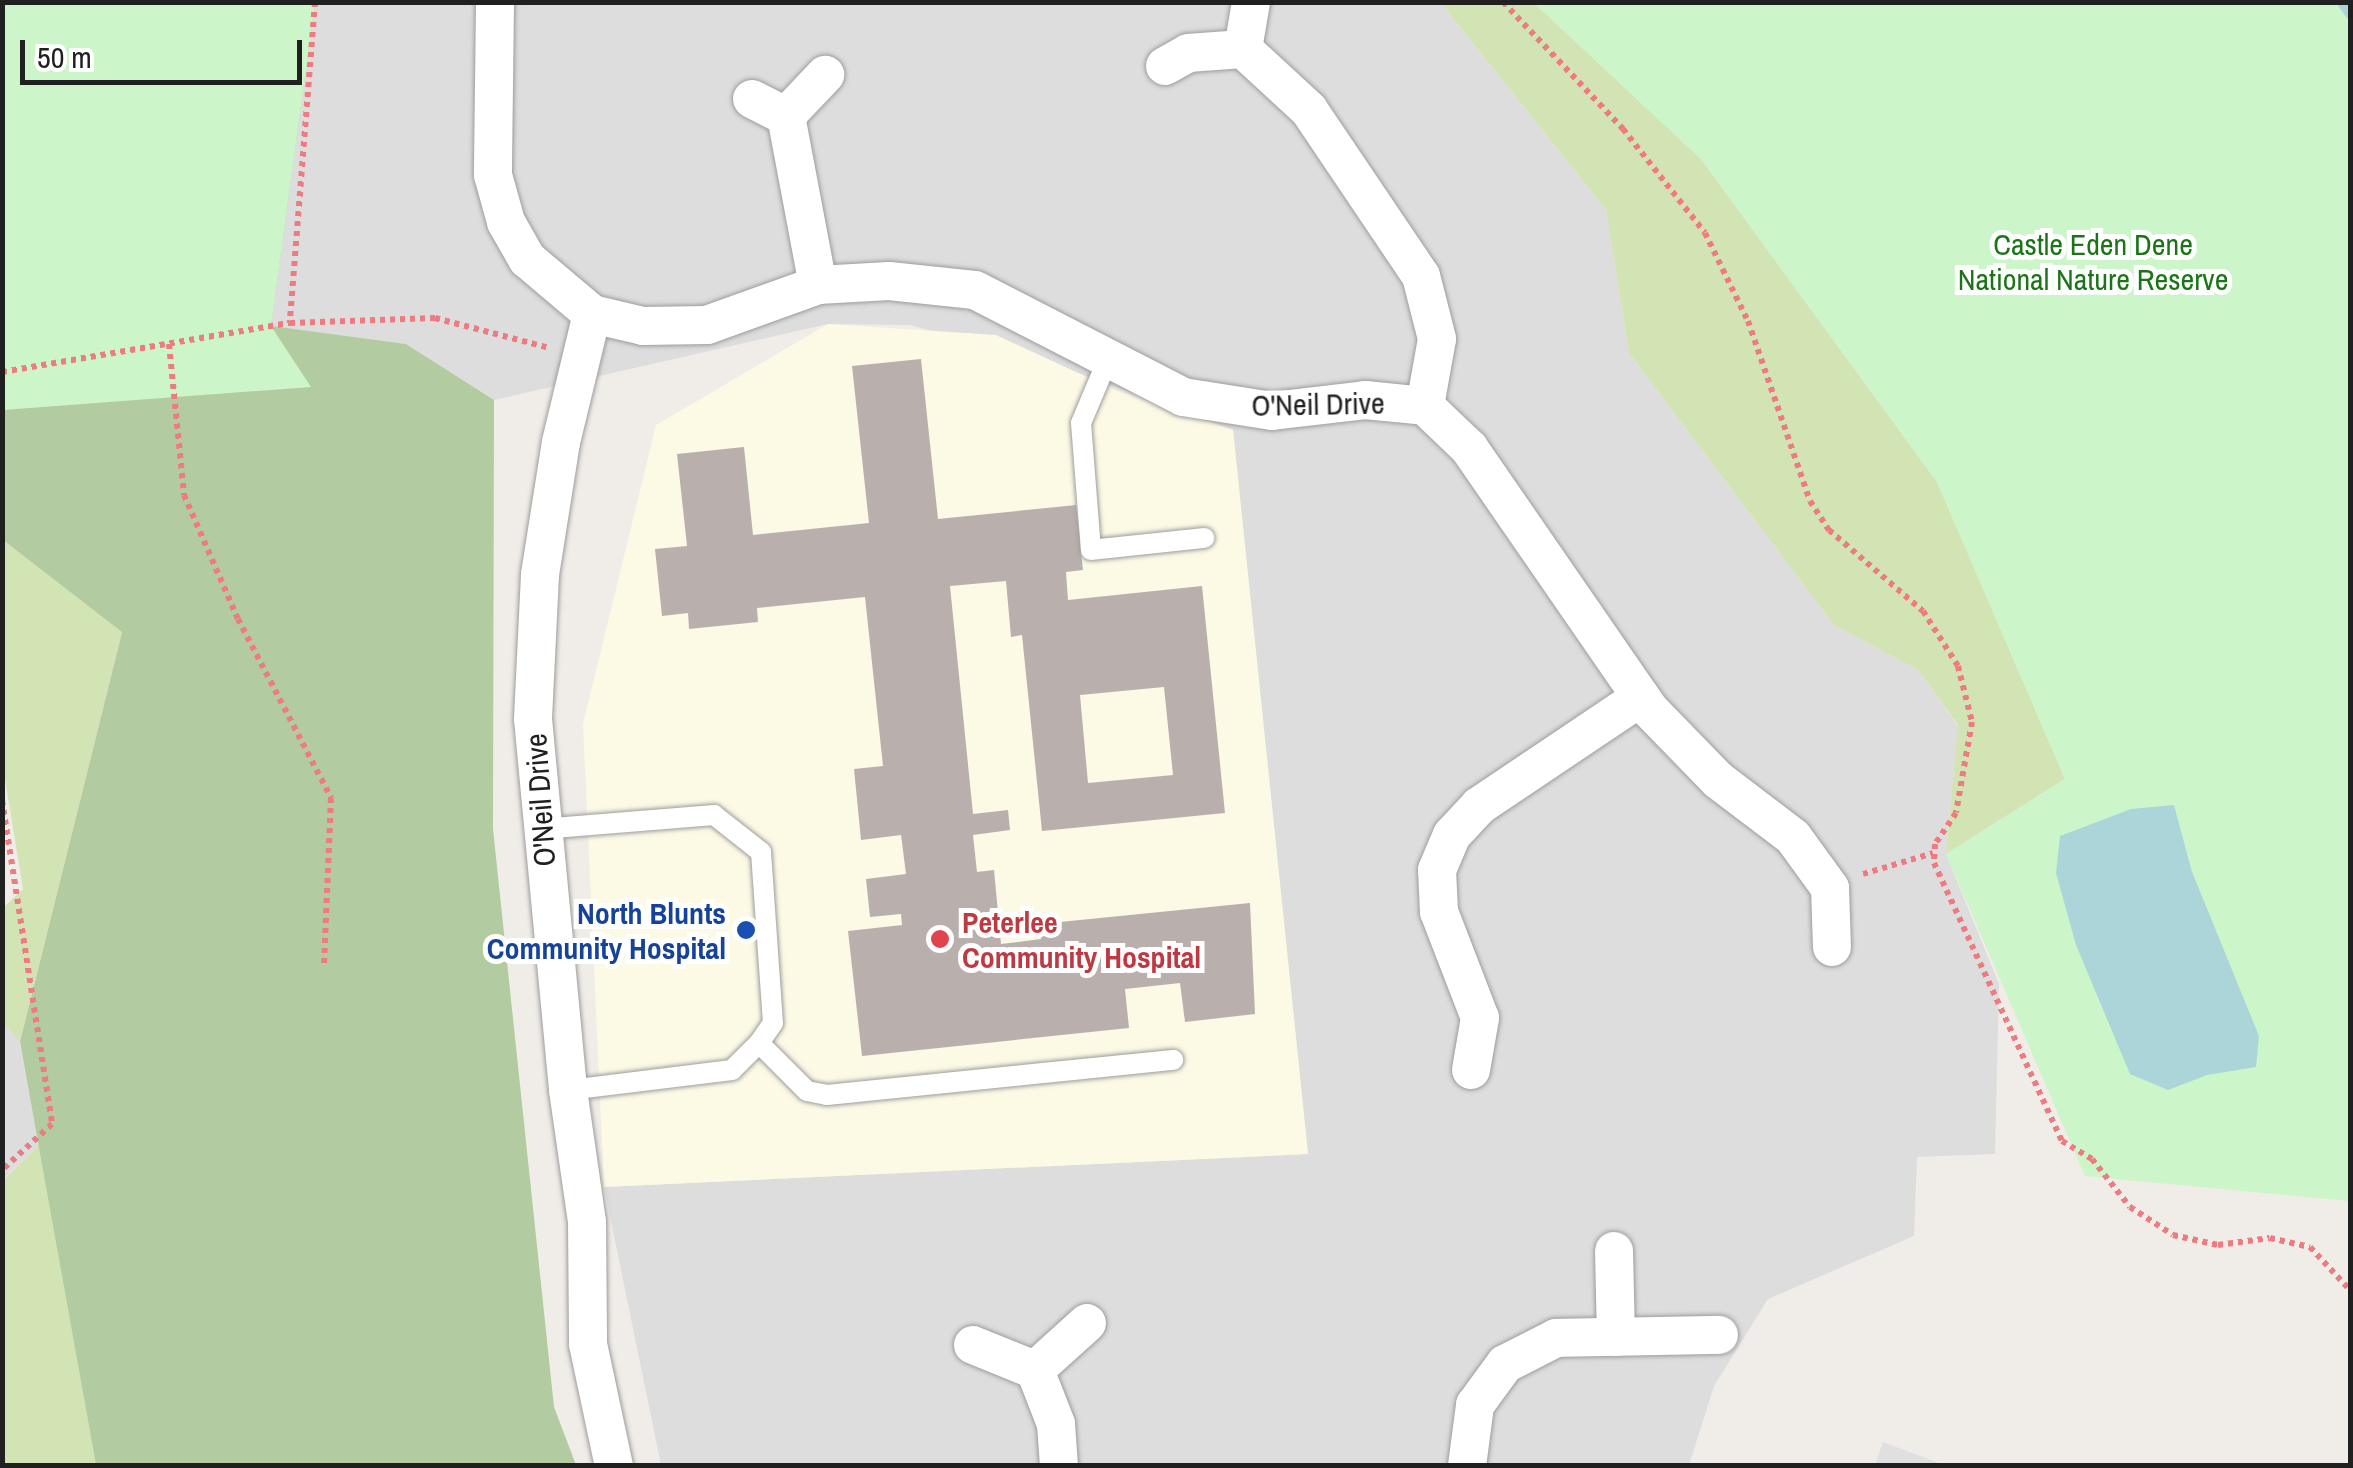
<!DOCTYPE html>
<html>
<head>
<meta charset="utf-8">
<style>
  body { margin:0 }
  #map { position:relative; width:2353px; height:1468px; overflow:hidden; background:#f0ece7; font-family:"Archivo Narrow",sans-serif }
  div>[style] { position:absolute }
  .residential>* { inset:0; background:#dedddd }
  .education>* { inset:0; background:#fcf9e4 }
  .grass>* { inset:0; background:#d2e4b3 }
  .forest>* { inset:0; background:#b2cba0 }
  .park>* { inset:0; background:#ccf5c9 }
  .parking>* { inset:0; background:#e0e0e0 }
  .water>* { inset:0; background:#acd5d9 }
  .stream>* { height:11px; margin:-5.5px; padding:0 5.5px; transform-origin:5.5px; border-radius:5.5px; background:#acd5d9 }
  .building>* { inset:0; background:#b9b0ad }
  .path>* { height:6px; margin-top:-3px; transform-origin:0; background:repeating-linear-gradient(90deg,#ed7b7f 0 5px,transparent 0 10px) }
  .roads { filter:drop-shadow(0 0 2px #9d9d9d) drop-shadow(0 0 2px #9d9d9d) }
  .service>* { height:20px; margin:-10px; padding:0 10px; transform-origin:10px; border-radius:10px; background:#fff }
  .minor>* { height:38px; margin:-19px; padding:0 19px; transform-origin:19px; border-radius:19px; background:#fff }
  .dots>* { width:28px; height:28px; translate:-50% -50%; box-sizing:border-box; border:5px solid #fff; border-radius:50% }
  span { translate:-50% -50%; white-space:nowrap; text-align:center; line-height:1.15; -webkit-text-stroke:10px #fff; paint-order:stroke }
  .park-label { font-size:30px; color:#1b7517 }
  .street-label { font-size:30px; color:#202020 }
  .transit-label { font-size:30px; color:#164399; font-weight:700 }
  .right { translate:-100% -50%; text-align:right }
  .health-label { font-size:30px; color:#be3a42; font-weight:700 }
  .left { translate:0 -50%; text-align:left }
  .frame { position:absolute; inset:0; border:5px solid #202020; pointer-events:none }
  .scale { position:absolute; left:20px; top:40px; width:282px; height:45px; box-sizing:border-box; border:5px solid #202020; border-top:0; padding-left:12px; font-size:30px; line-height:35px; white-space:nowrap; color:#202020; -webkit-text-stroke:8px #fff; paint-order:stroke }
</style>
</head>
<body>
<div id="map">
  <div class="residential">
    <div style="clip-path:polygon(315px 3px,1441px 3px,1606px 210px,1629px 353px,1834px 625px,1918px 670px,1958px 726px,1946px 854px,1999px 984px,1995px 1154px,1917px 1157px,1914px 1236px,1768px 1299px,1714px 1386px,1689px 1465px,661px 1465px,604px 1187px,1308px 1154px,1233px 430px,1067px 369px,911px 325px,828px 324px,494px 400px,406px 344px,271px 327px)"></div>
    <div style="clip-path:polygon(2px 950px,39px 1145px,3px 1179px,2px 1179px)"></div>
  </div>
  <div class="education">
    <div style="clip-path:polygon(828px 324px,996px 335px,1115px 390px,1233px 430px,1308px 1154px,604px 1187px,583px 724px,656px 425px)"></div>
  </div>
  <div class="grass">
    <div style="clip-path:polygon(1441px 3px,1534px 3px,1701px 159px,1937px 482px,2065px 779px,1946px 854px,1958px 725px,1918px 670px,1834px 625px,1629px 353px,1606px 210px)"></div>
    <div style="clip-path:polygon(3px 540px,122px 631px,20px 1042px,3px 1022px,2px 909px,23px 889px,3px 767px)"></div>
    <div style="clip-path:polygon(39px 1145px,96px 1465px,3px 1466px,3px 1180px)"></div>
  </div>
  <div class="forest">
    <div style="clip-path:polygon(2px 3px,315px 3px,271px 326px,406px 344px,494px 400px,493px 829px,554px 1407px,576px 1465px,96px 1465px,20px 1042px,122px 632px,3px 540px)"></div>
  </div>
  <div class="park">
    <div style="clip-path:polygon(3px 2px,315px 3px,271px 326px,311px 387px,3px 410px)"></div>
    <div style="clip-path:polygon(1534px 3px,2350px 3px,2350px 1201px,2085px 1176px,1946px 854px,2065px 779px,1937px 482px,1701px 159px)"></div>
  </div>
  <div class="parking">
    <div style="clip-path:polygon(1883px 1442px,1944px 1465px,1875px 1465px)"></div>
  </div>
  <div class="water">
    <div style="clip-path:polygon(2174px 805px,2192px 872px,2259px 1036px,2256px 1067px,2207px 1075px,2168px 1090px,2130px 1074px,2076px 945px,2056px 873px,2060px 836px,2131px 809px)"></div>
  </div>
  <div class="stream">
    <div style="left:2342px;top:2px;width:14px;rotate:54deg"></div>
  </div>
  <div class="building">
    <div style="clip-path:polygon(evenodd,921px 359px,938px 519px,1076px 505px,1083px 570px,1066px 572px,1068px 600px,1202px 586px,1225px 813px,1042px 831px,1022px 635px,1011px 637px,1006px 581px,950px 586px,973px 814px,1008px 810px,1010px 830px,973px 835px,977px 872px,994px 870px,1001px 944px,1041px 939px,1040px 924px,1250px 903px,1255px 1014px,1185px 1022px,1180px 983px,1125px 989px,1129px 1028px,862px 1056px,848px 931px,902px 925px,901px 914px,870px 917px,866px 879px,906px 874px,901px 835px,861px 840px,854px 769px,883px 766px,865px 597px,757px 608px,758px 622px,689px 629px,688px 613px,662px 616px,655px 549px,687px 546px,677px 454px,744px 447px,753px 535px,869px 523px,852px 366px,921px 359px,1164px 687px,1173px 775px,1088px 783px,1080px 695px,1164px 687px)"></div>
  </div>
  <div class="path">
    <div style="left:315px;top:2px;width:322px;rotate:94.5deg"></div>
    <div style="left:290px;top:323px;width:145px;rotate:-2deg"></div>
    <div style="left:435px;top:318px;width:118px;rotate:14.7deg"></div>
    <div style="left:1503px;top:2px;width:175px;rotate:46.6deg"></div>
    <div style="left:1623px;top:129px;width:132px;rotate:51.7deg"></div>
    <div style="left:1705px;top:233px;width:98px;rotate:64deg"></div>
    <div style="left:1748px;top:321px;width:190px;rotate:71deg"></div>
    <div style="left:1810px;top:501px;width:35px;rotate:57deg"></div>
    <div style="left:1829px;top:530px;width:124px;rotate:40.8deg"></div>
    <div style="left:1923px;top:611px;width:65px;rotate:57.5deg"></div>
    <div style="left:1958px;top:666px;width:58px;rotate:76deg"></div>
    <div style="left:1972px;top:722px;width:92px;rotate:100deg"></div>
    <div style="left:1956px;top:813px;width:37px;rotate:124deg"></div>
    <div style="left:1935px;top:844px;width:19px;rotate:93deg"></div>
    <div style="left:1934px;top:863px;width:306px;rotate:65.3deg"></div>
    <div style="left:2062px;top:1141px;width:35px;rotate:31deg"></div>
    <div style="left:2092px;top:1159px;width:61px;rotate:51.6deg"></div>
    <div style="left:2130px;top:1207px;width:51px;rotate:33.1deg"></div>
    <div style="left:2173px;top:1235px;width:46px;rotate:12.5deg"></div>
    <div style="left:2218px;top:1245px;width:52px;rotate:-7.7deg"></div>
    <div style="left:2270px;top:1238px;width:41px;rotate:12.7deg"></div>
    <div style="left:2310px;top:1247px;width:59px;rotate:47.1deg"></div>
    <div style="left:169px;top:344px;width:152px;rotate:84.3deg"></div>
    <div style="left:184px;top:495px;width:135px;rotate:66.5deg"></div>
    <div style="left:238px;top:619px;width:202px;rotate:62.5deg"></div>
    <div style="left:331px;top:798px;width:166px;rotate:92.4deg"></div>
    <div style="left:2px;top:372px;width:292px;rotate:-9.7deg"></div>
    <div style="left:2px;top:800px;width:328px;rotate:81.2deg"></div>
    <div style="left:52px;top:1124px;width:68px;rotate:137.4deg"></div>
    <div style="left:1863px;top:874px;width:73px;rotate:-16.7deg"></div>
  </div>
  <div class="roads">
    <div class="service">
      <div style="left:1108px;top:359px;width:69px;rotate:112.9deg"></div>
      <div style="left:1081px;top:423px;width:127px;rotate:85.5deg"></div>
      <div style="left:1091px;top:550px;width:114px;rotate:-6.1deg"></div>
      <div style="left:541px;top:829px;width:174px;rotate:-4.6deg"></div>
      <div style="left:714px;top:815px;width:60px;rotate:38.2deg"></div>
      <div style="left:761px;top:852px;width:171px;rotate:86deg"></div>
      <div style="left:773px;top:1023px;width:24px;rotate:125deg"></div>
      <div style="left:759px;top:1043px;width:38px;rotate:135deg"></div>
      <div style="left:732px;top:1070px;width:165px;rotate:173deg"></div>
      <div style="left:759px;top:1043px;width:68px;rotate:45deg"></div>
      <div style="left:807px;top:1091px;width:20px;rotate:11deg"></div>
      <div style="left:827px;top:1095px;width:348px;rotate:-5.8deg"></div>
    </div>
    <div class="minor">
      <div style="left:495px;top:2px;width:173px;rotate:90.7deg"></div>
      <div style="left:493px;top:175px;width:49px;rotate:74.5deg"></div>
      <div style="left:506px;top:222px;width:43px;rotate:60.4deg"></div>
      <div style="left:527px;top:259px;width:85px;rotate:40.2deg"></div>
      <div style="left:592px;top:314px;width:52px;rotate:13.2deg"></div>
      <div style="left:643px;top:326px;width:64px;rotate:-0.9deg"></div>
      <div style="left:707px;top:325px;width:118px;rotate:-19.8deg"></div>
      <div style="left:818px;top:285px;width:71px;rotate:-3.2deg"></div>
      <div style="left:889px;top:281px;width:86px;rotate:6deg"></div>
      <div style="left:975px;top:290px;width:234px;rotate:27.2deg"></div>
      <div style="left:1183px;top:397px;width:90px;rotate:8.9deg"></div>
      <div style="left:1272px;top:411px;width:94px;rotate:-6.7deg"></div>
      <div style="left:1365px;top:400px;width:60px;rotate:5.7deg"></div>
      <div style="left:1425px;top:406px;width:61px;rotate:43.7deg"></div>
      <div style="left:1469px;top:448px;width:317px;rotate:55.4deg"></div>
      <div style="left:1649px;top:709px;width:99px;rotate:45.8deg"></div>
      <div style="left:1718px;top:780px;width:94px;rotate:37.2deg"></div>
      <div style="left:1793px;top:837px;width:63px;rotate:54deg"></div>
      <div style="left:1830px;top:888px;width:59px;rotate:88.1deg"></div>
      <div style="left:1243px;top:49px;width:48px;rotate:-80.3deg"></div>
      <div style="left:1165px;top:66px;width:26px;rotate:-29deg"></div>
      <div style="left:1188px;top:53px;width:55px;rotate:-4.2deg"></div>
      <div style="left:1243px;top:49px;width:90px;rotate:42.7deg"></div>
      <div style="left:1309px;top:110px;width:200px;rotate:56deg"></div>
      <div style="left:1421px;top:276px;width:65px;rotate:75.7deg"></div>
      <div style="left:1437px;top:339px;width:68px;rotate:100.2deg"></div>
      <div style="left:752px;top:99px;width:38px;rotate:27deg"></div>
      <div style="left:786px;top:116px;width:57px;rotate:-46.4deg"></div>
      <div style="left:786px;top:116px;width:172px;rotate:79.3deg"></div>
      <div style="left:592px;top:314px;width:132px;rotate:103.6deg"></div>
      <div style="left:561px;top:442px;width:135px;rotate:99deg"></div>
      <div style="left:540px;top:575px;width:144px;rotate:92.8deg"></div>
      <div style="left:533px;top:719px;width:373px;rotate:84.6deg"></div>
      <div style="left:568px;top:1090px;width:133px;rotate:81.8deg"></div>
      <div style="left:587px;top:1222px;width:122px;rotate:89.5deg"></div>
      <div style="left:588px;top:1344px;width:125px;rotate:78deg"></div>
      <div style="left:1471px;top:1070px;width:53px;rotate:-80.2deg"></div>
      <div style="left:1480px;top:1018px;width:114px;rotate:-111.1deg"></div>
      <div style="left:1439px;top:912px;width:42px;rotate:-92.7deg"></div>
      <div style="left:1437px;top:870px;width:38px;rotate:-67deg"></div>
      <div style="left:1452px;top:835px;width:40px;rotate:-47deg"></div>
      <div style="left:1479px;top:806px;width:195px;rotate:-33.9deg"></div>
      <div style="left:1614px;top:1251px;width:86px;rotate:88.7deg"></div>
      <div style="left:973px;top:1345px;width:67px;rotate:22deg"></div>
      <div style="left:1059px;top:1466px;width:42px;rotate:-94.1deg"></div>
      <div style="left:1056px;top:1424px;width:58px;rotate:-111.3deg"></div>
      <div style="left:1035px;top:1370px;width:70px;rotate:-42.1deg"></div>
      <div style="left:1467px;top:1466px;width:62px;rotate:-82.5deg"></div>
      <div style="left:1475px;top:1405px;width:51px;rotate:-53.8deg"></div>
      <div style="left:1505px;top:1364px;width:57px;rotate:-27deg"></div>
      <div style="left:1556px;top:1338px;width:163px;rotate:-1.1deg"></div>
    </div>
  </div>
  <div class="dots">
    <div style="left:746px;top:930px;background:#1a4fb4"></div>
    <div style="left:940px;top:939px;background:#e0444e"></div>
  </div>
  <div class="park-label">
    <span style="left:2093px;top:261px">Castle Eden Dene<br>National Nature Reserve</span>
  </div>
  <div class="street-label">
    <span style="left:1318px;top:404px;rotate:-1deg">O'Neil Drive</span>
    <span style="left:540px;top:800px;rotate:-94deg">O'Neil Drive</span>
  </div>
  <div class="transit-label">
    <span class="right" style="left:726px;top:930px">North Blunts<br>Community Hospital</span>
  </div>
  <div class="health-label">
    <span class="left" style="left:962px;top:939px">Peterlee<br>Community Hospital</span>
  </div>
  <div class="frame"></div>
  <div class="scale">50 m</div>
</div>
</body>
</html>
